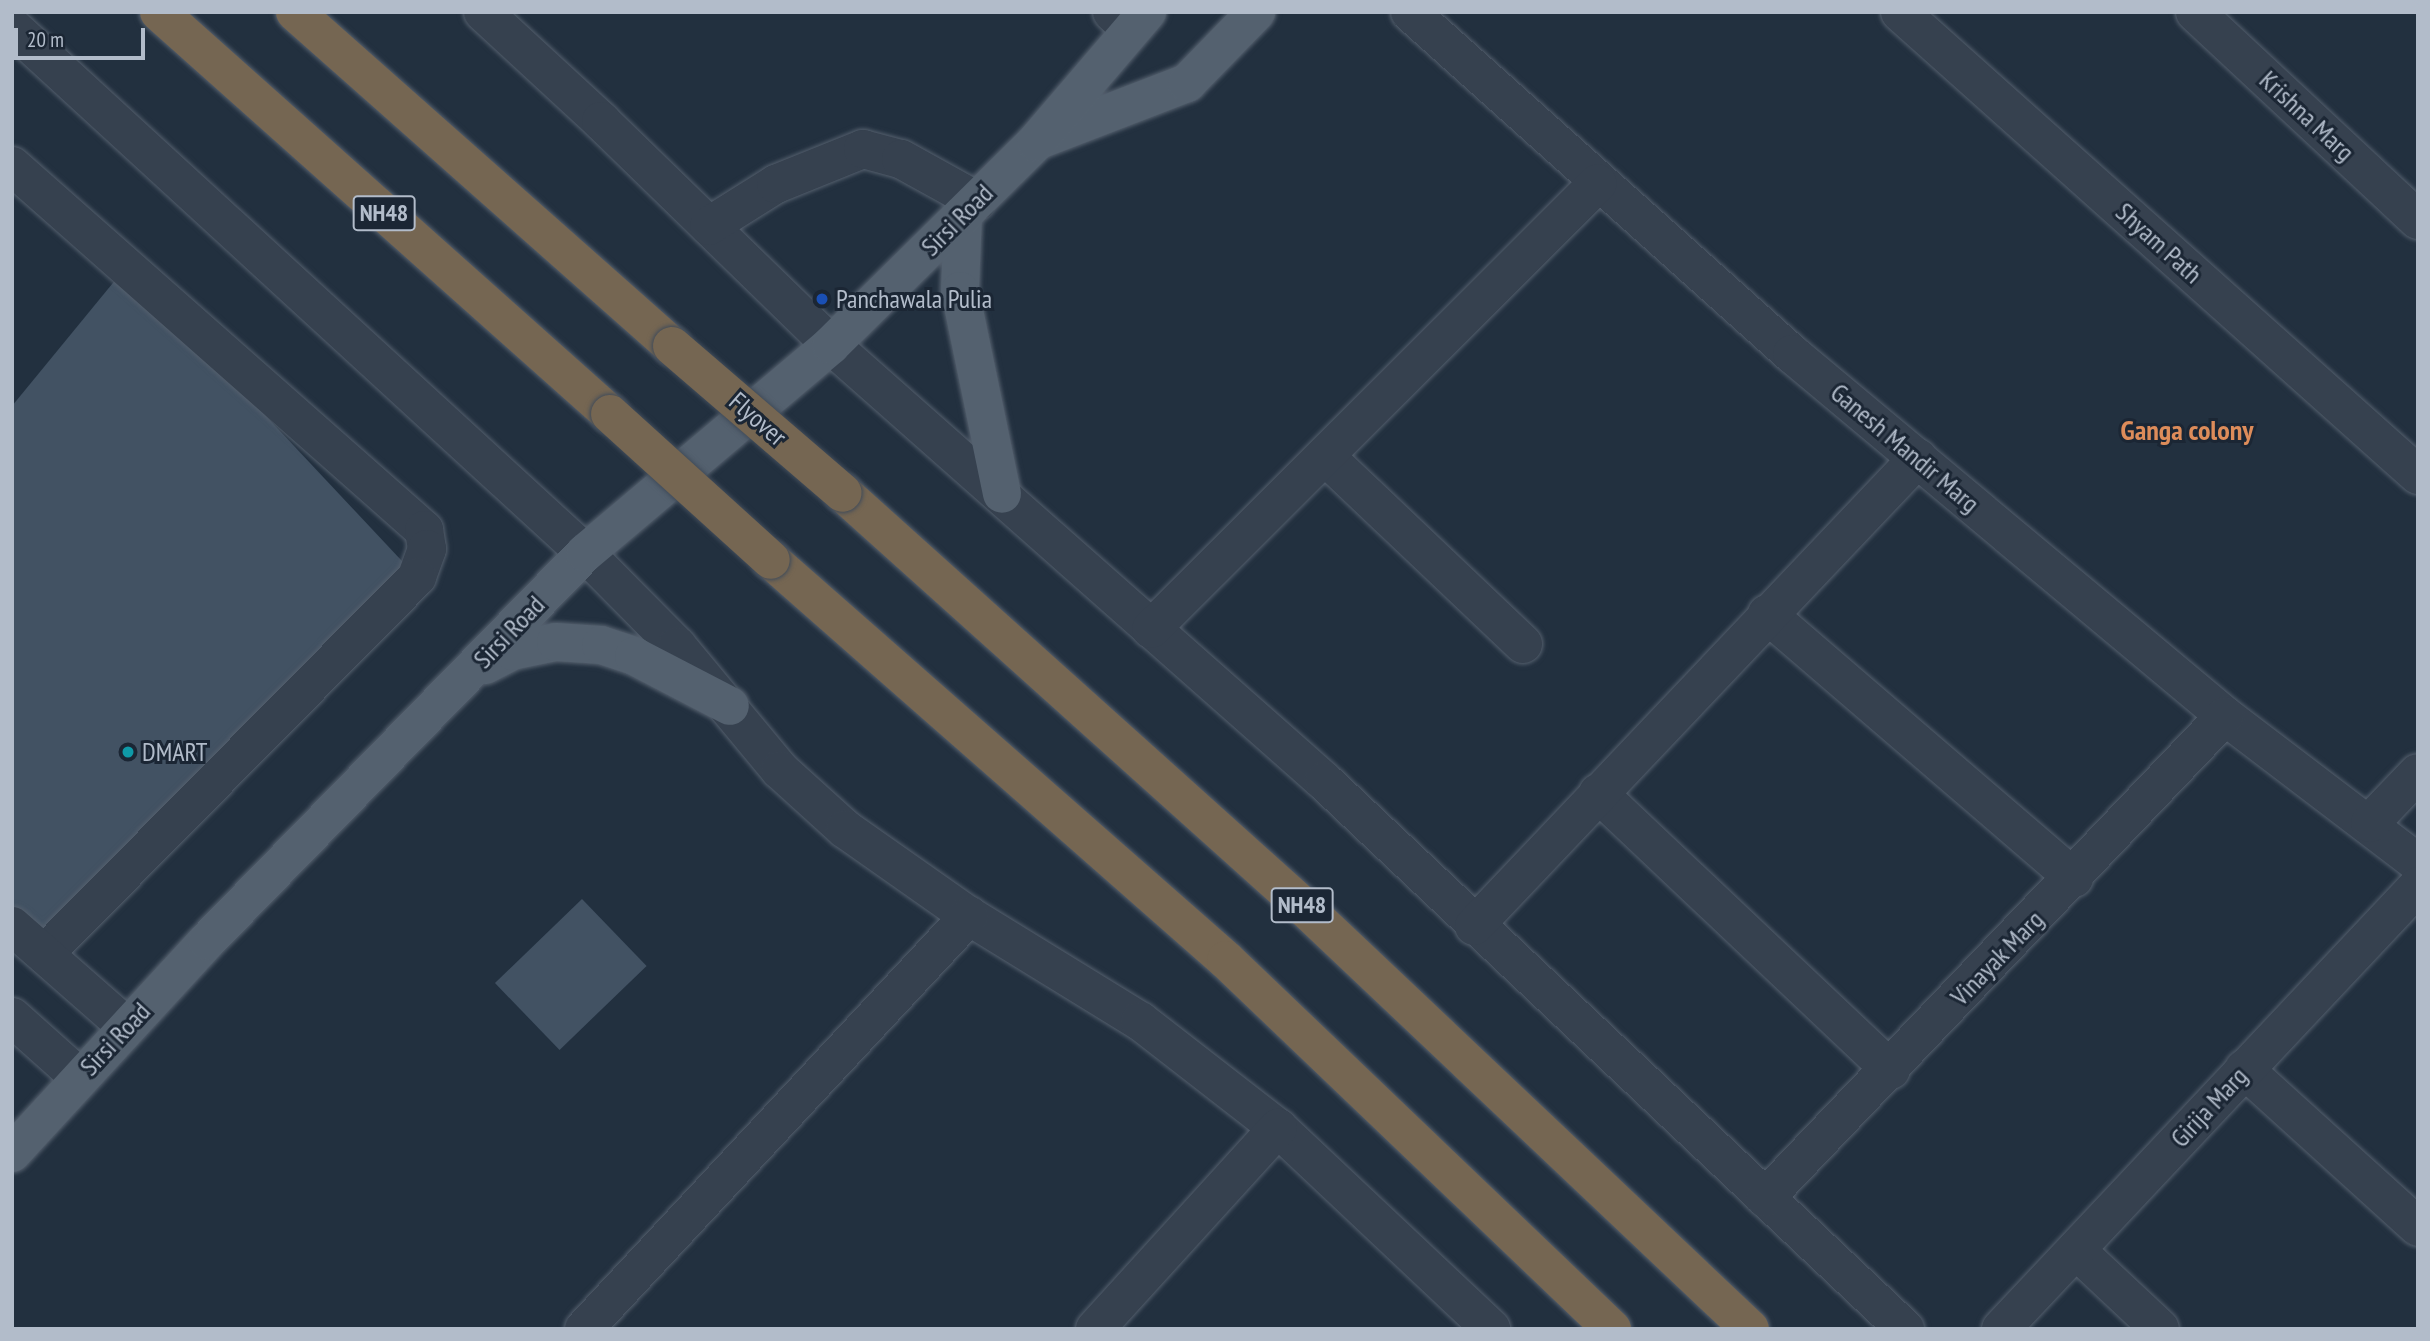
<!DOCTYPE html>
<html>
<head>
<meta charset="utf-8">
<style>
  body { margin:0 }
  #map { position:relative; width:2430px; height:1341px; overflow:hidden; background:#22303f; font-family:"PT Sans Narrow",sans-serif }
  div>[style] { position:absolute }
  .building>* { inset:0; background:#425263; transform-origin:0 0 }
  .roads { filter:drop-shadow(0 0 2px #545f6d) drop-shadow(0 0 2px #545f6d) }
  .minor>* { height:38px; margin:-19px; padding:0 19px; transform-origin:19px; border-radius:19px; background:#36414f }
  .major>* { height:38px; margin:-19px; padding:0 19px; transform-origin:19px; border-radius:19px; background:#54616f }
  .highway>* { height:38px; margin:-19px; padding:0 19px; transform-origin:19px; border-radius:19px; background:#756652 }
  .bridges { filter:drop-shadow(0 0 2px #414c5a) drop-shadow(0 0 2px #414c5a) }
  .highway-bridge>* { height:38px; margin:-19px; padding:0 19px; transform-origin:19px; border-radius:19px; background:#756652 }
  .dots>* { width:19px; height:19px; translate:-50% -50%; box-sizing:border-box; border:4px solid #1b2634; border-radius:50% }
  span { translate:-50% -50%; white-space:nowrap; text-align:center; line-height:1.15; -webkit-text-stroke:6px #1b2634; paint-order:stroke }
  .shield-label span { padding:2px 5px; background:#1b2634; border:2px solid; border-radius:5px; -webkit-text-stroke-width:0 }
  .shield-label { font-size:24px; color:#b2bcca; font-weight:700 }
  .street-label { font-size:26px; color:#b2bcca }
  .poi-label { font-size:26px; color:#b2bcca }
  .left { translate:0 -50%; text-align:left }
  .neighbourhood-label { font-size:28px; color:#dd8c5a; font-weight:700 }
  .frame { position:absolute; inset:0; border:14px solid #b2bcca; pointer-events:none }
  .scale { position:absolute; left:14px; top:28px; width:131px; height:32px; box-sizing:border-box; border:4px solid #b2bcca; border-top:0; padding-left:9px; font-size:21px; line-height:24px; white-space:nowrap; color:#b2bcca; -webkit-text-stroke:5px #1b2634; paint-order:stroke }
</style>
</head>
<body>
<div id="map">
  <div class="building">
    <div style="clip-path:polygon(126px 267px,417px 577px,44px 954px,12px 926px,12px 406px)"></div>
    <div style="left:582px;top:899px;width:93px;height:121px;rotate:46deg"></div>
  </div>
  <div class="roads">
    <div class="minor">
      <div style="left:483px;top:12px;width:161px;rotate:42.7deg"></div>
      <div style="left:601px;top:121px;width:321px;rotate:44.2deg"></div>
      <div style="left:831px;top:345px;width:658px;rotate:41.49deg"></div>
      <div style="left:1324px;top:781px;width:799px;rotate:43.33deg"></div>
      <div style="left:1112px;top:12px;width:25px;rotate:43deg"></div>
      <div style="left:1410px;top:12px;width:513px;rotate:41.84deg"></div>
      <div style="left:1792px;top:354px;width:564px;rotate:39.9deg"></div>
      <div style="left:2225px;top:716px;width:243px;rotate:37.3deg"></div>
      <div style="left:1900px;top:12px;width:695px;rotate:41.79deg"></div>
      <div style="left:2195px;top:12px;width:305px;rotate:43deg"></div>
      <div style="left:12px;top:27px;width:778px;rotate:42.55deg"></div>
      <div style="left:585px;top:553px;width:131px;rotate:45.3deg"></div>
      <div style="left:677px;top:646px;width:161px;rotate:50.3deg"></div>
      <div style="left:780px;top:770px;width:88px;rotate:42.2deg"></div>
      <div style="left:845px;top:829px;width:151px;rotate:35.1deg"></div>
      <div style="left:969px;top:916px;width:201px;rotate:31.6deg"></div>
      <div style="left:1140px;top:1021px;width:175px;rotate:37.8deg"></div>
      <div style="left:1278px;top:1128px;width:293px;rotate:43.3deg"></div>
      <div style="left:12px;top:166px;width:550px;rotate:41.46deg"></div>
      <div style="left:424px;top:530px;width:19px;rotate:81deg"></div>
      <div style="left:427px;top:549px;width:30px;rotate:110deg"></div>
      <div style="left:417px;top:577px;width:530px;rotate:134.69deg"></div>
      <div style="left:709px;top:226px;width:79px;rotate:-32.1deg"></div>
      <div style="left:776px;top:184px;width:94px;rotate:-21.9deg"></div>
      <div style="left:863px;top:149px;width:39px;rotate:15deg"></div>
      <div style="left:901px;top:159px;width:87px;rotate:28.9deg"></div>
      <div style="left:1325px;top:456px;width:273px;rotate:43.5deg"></div>
      <div style="left:1767px;top:614px;width:405px;rotate:40.7deg"></div>
      <div style="left:1151px;top:629px;width:631px;rotate:-44.94deg"></div>
      <div style="left:1598px;top:793px;width:403px;rotate:43.4deg"></div>
      <div style="left:2370px;top:823px;width:69px;rotate:-46.2deg"></div>
      <div style="left:12px;top:926px;width:152px;rotate:41.3deg"></div>
      <div style="left:1474px;top:926px;width:645px;rotate:-46.51deg"></div>
      <div style="left:12px;top:1017px;width:90px;rotate:41.8deg"></div>
      <div style="left:2244px;top:1069px;width:235px;rotate:42.2deg"></div>
      <div style="left:1765px;top:1198px;width:666px;rotate:-46.34deg"></div>
      <div style="left:2076px;top:1250px;width:115px;rotate:43.2deg"></div>
      <div style="left:584px;top:1329px;width:565px;rotate:-47.01deg"></div>
      <div style="left:1095px;top:1329px;width:272px;rotate:-47.7deg"></div>
      <div style="left:2001px;top:1329px;width:608px;rotate:-46.73deg"></div>
    </div>
    <div class="major">
      <div style="left:1039px;top:140px;width:159px;rotate:-21.1deg"></div>
      <div style="left:1187px;top:83px;width:99px;rotate:-45.8deg"></div>
      <div style="left:963px;top:215px;width:76px;rotate:92.3deg"></div>
      <div style="left:960px;top:291px;width:207px;rotate:78.3deg"></div>
      <div style="left:485px;top:665px;width:30px;rotate:-27deg"></div>
      <div style="left:512px;top:651px;width:45px;rotate:-11.6deg"></div>
      <div style="left:556px;top:642px;width:45px;rotate:3.8deg"></div>
      <div style="left:601px;top:645px;width:35px;rotate:18deg"></div>
      <div style="left:634px;top:656px;width:108px;rotate:27.5deg"></div>
      <div style="left:12px;top:1153px;width:288px;rotate:-47.4deg"></div>
      <div style="left:207px;top:941px;width:542px;rotate:-45.75deg"></div>
      <div style="left:585px;top:553px;width:322px;rotate:-40.2deg"></div>
      <div style="left:831px;top:345px;width:289px;rotate:-44.7deg"></div>
      <div style="left:1036px;top:142px;width:171px;rotate:-49.5deg"></div>
    </div>
    <div class="highway">
      <div style="left:159px;top:12px;width:604px;rotate:41.71deg"></div>
      <div style="left:295px;top:12px;width:504px;rotate:41.54deg"></div>
      <div style="left:843px;top:493px;width:622px;rotate:41.94deg"></div>
      <div style="left:1306px;top:909px;width:611px;rotate:43.41deg"></div>
      <div style="left:771px;top:560px;width:606px;rotate:41.32deg"></div>
      <div style="left:1226px;top:960px;width:534px;rotate:43.71deg"></div>
    </div>
  </div>
  <div class="bridges">
    <div class="highway-bridge">
      <div style="left:672px;top:346px;width:225px;rotate:40.7deg"></div>
      <div style="left:610px;top:414px;width:217px;rotate:42.2deg"></div>
    </div>
  </div>
  <div class="dots">
    <div style="left:822px;top:299px;background:#1a4fb4"></div>
    <div style="left:128px;top:752px;background:#0f9aa8"></div>
  </div>
  <div class="shield-label">
    <span style="left:384px;top:213px">NH48</span>
    <span style="left:1302px;top:905px">NH48</span>
  </div>
  <div class="street-label">
    <span style="left:2307px;top:116px;rotate:43deg">Krishna Marg</span>
    <span style="left:957px;top:220px;rotate:-45deg">Sirsi Road</span>
    <span style="left:2159px;top:243px;rotate:42deg">Shyam Path</span>
    <span style="left:758px;top:419px;rotate:41deg">Flyover</span>
    <span style="left:1905px;top:448px;rotate:40deg">Ganesh Mandir Marg</span>
    <span style="left:509px;top:632px;rotate:-46deg">Sirsi Road</span>
    <span style="left:1997px;top:958px;rotate:-46deg">Vinayak Marg</span>
    <span style="left:115px;top:1039px;rotate:-47deg">Sirsi Road</span>
    <span style="left:2209px;top:1107px;rotate:-47deg">Girija Marg</span>
  </div>
  <div class="poi-label">
    <span class="left" style="left:836px;top:299px">Panchawala Pulia</span>
    <span class="left" style="left:142px;top:752px">DMART</span>
  </div>
  <div class="neighbourhood-label">
    <span style="left:2187px;top:430px">Ganga colony</span>
  </div>
  <div class="frame"></div>
  <div class="scale">20 m</div>
</div>
</body>
</html>
